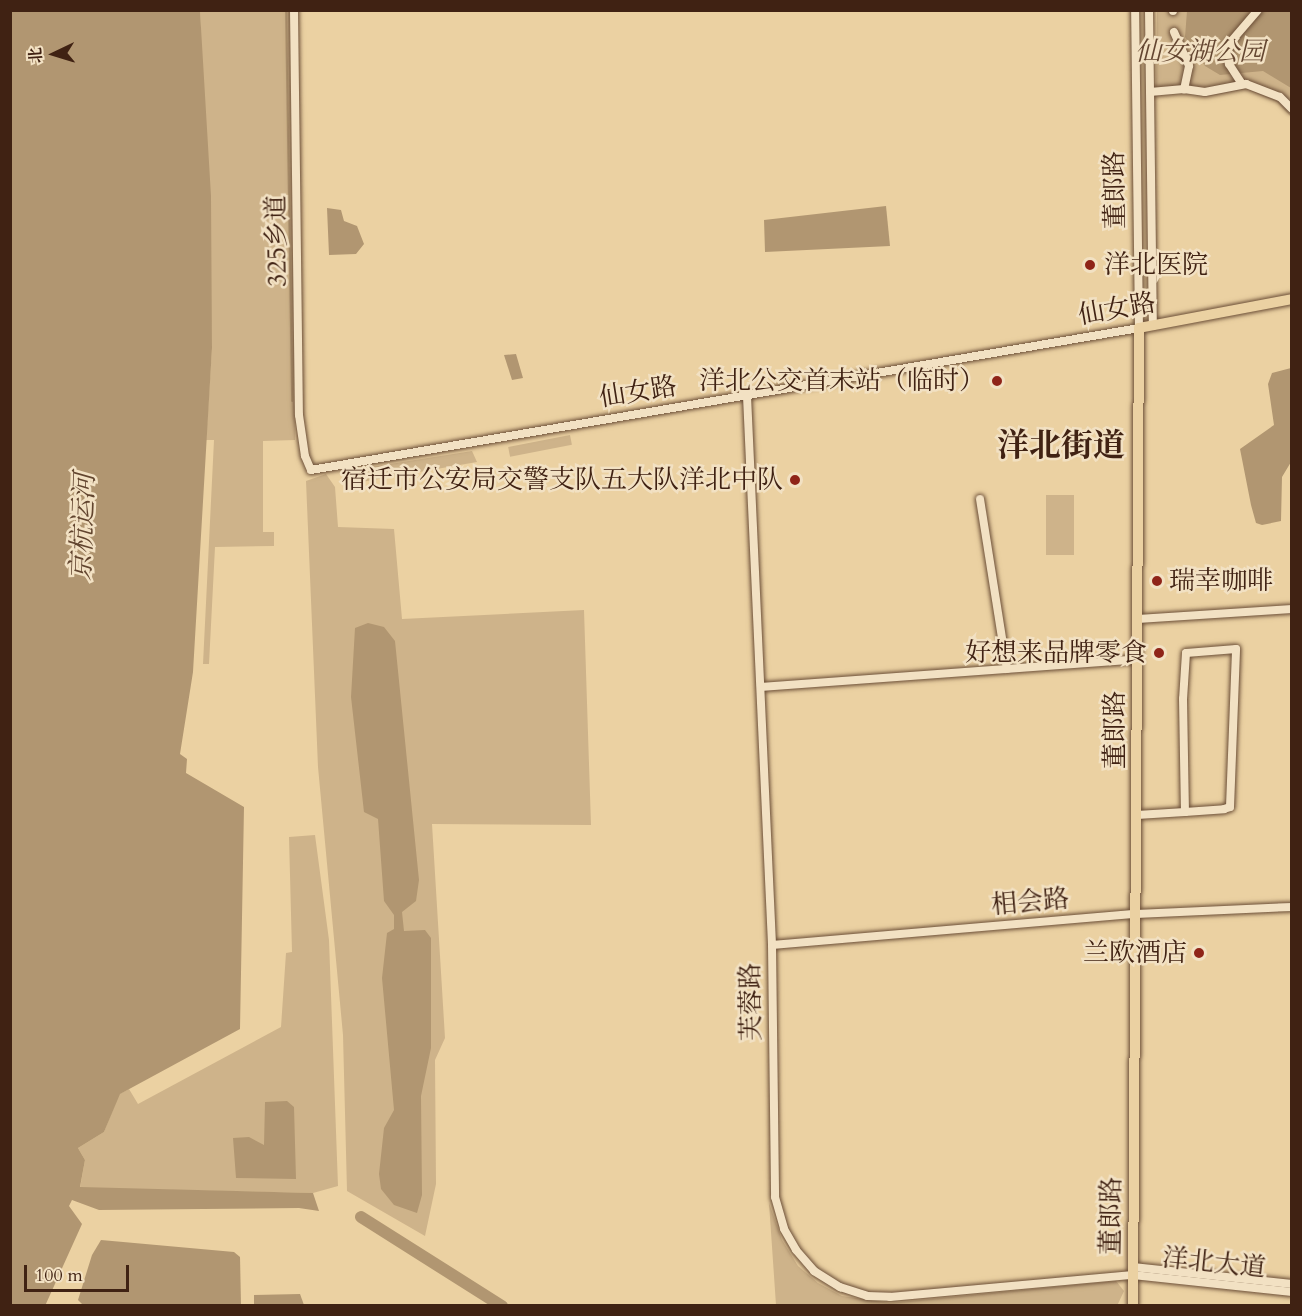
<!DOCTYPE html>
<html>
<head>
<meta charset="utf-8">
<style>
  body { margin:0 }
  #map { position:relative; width:1302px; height:1316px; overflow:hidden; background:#ebd1a2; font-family:Cardo,"Noto Serif SC",serif }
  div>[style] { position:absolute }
  .green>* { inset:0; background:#ceb38a; transform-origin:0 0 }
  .water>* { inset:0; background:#b19671 }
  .stream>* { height:2px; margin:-1px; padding:0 1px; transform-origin:1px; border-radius:1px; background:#b19671 }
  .river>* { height:12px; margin:-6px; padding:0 6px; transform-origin:6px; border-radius:6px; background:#b19671 }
  .roads { filter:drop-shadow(0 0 2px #6b4e37) drop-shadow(0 0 2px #6b4e37) }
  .minor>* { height:8px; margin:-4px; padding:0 4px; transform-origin:4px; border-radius:4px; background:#f2e1c3 }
  .major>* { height:10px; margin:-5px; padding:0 5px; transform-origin:5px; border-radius:5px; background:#ebd1a2 }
  .dots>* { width:16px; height:16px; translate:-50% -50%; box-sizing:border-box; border:3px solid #f2e1c3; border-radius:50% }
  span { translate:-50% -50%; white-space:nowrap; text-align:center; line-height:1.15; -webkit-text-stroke:5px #f2e1c3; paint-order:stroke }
  .park-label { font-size:26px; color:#644631; font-style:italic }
  .street-label { font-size:26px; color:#402213 }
  .poi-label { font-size:26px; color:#402213 }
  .left { translate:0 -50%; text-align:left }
  .right { translate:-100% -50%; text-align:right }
  .water-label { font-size:27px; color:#62452f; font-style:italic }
  .district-label { font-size:32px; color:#402213; font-weight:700 }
  .frame { position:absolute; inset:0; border:12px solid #402213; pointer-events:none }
  .north { position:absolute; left:24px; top:24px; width:60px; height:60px; -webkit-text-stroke:4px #f2e1c3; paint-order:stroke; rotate:266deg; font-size:16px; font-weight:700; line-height:24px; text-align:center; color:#402213 }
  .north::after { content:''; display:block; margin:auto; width:21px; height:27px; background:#402213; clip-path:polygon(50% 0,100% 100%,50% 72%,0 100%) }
  .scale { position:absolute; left:24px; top:1265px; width:105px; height:27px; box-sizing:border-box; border:3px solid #402213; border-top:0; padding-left:8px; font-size:18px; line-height:21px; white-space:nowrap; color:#402213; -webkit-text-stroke:4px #f2e1c3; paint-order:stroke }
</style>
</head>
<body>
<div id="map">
  <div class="green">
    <div style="clip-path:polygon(200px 11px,289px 11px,295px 440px,263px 441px,263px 532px,274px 532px,274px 546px,215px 547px,209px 664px,203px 664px,214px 440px,206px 440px,212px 348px)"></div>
    <div style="clip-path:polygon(1157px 11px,1291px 11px,1291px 117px,1277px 102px,1246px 89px,1205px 97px,1186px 93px,1156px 95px)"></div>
    <div style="left:570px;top:435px;width:10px;height:63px;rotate:79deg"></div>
    <div style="clip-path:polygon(472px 451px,477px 462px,344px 485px,343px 474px,346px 471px)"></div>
    <div style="clip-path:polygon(326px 474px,335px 487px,338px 527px,394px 529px,402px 619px,584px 610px,591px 825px,432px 824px,445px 1038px,435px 1060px,436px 1184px,425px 1236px,347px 1191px,343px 1035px,318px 767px,306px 481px)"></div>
    <div style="left:1046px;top:495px;width:28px;height:60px"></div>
    <div style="clip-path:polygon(315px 835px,329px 940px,338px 1186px,313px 1193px,80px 1188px,85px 1160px,78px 1148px,104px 1132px,119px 1094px,129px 1089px,138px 1104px,281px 1027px,286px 953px,292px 952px,289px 837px)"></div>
    <div style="clip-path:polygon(769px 1203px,782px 1240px,798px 1266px,818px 1283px,842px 1296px,890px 1303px,1116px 1281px,1124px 1291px,1117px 1306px,776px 1305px)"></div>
  </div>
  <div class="water">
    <div style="clip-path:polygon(11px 10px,200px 11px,211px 196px,212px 348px,193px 672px,180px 754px,187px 759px,186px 773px,244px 807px,240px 1029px,120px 1094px,104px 1132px,78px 1148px,85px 1160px,80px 1187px,313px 1193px,319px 1211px,299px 1208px,99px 1210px,72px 1200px,69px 1206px,82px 1224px,45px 1306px,10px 1305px)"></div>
    <div style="clip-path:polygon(1187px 11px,1291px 11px,1291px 88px,1263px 71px,1220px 75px,1205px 66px,1185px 37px)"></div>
    <div style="clip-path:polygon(886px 206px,890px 246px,765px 252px,764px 220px)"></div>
    <div style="clip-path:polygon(327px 208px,341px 210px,344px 221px,357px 226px,364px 244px,356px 254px,329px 255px)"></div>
    <div style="clip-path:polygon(516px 354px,523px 378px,512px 380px,504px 355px)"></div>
    <div style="clip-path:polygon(1291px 368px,1291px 462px,1282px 477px,1281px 521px,1262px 525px,1256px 523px,1251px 505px,1240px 449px,1274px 425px,1268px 384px,1272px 373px)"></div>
    <div style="clip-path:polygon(368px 623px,384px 627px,395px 641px,419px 880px,416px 901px,402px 912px,404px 931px,425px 930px,431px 938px,431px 1048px,421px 1096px,422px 1195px,417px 1213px,394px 1205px,381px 1189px,379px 1174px,384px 1128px,394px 1110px,382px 978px,387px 933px,394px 929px,394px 915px,384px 901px,378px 819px,364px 812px,351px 697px,355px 628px)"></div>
    <div style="clip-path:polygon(287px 1101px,294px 1107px,296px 1179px,236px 1178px,233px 1138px,249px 1137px,264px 1145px,265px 1102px)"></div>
    <div style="clip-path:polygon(101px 1240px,234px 1252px,240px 1257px,241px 1305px,83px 1305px,78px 1300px,92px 1255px)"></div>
    <div style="clip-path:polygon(300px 1294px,304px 1305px,254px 1305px,254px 1295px)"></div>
  </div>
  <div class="stream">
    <div style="left:286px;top:10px;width:391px;rotate:89.1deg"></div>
  </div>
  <div class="river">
    <div style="left:361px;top:1217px;width:167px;rotate:32.3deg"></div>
  </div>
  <div class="roads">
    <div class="minor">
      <div style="left:294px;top:10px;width:405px;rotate:89.3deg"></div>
      <div style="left:299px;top:415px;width:41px;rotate:81.7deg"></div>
      <div style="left:305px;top:456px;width:15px;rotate:67deg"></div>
      <div style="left:311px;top:470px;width:840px;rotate:-9.73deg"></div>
      <div style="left:1139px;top:328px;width:318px;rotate:-90.7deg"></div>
      <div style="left:1149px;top:10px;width:316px;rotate:89.3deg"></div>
      <div style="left:1173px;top:11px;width:1px;rotate:-90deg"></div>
      <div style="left:1174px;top:32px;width:37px;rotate:66deg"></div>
      <div style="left:1189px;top:66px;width:24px;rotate:102deg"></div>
      <div style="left:1242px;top:84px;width:24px;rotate:-123deg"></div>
      <div style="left:1229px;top:64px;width:19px;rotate:-93deg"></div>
      <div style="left:1228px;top:45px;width:46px;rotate:-49.4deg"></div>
      <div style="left:1150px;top:92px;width:34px;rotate:-5deg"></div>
      <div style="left:1184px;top:89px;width:21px;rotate:8deg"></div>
      <div style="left:1205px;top:92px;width:42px;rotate:-11deg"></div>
      <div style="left:1246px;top:84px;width:36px;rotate:21deg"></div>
      <div style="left:1280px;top:97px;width:17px;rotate:45deg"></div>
      <div style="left:747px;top:396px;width:550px;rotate:87.39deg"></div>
      <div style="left:772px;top:945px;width:252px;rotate:89.3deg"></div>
      <div style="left:775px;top:1197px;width:33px;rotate:74deg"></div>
      <div style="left:784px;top:1229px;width:24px;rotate:60deg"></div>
      <div style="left:796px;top:1250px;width:28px;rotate:49deg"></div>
      <div style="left:814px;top:1271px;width:31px;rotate:32deg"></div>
      <div style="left:840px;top:1287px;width:28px;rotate:18deg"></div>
      <div style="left:867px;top:1296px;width:23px;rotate:2deg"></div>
      <div style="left:890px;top:1297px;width:244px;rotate:-5.2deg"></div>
      <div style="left:1133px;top:1275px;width:160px;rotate:6.1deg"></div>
      <div style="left:980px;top:499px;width:172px;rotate:81deg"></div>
      <div style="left:1138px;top:619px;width:154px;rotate:-3.7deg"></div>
      <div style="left:761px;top:687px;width:378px;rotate:-4.2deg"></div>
      <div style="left:1137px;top:815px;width:48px;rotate:-3.6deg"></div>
      <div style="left:1185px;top:812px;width:39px;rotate:-4deg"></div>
      <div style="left:1224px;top:809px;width:6px;rotate:-18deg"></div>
      <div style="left:1230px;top:807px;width:158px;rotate:-87.8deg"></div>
      <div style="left:1236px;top:649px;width:50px;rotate:175.4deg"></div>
      <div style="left:1186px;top:653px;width:46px;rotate:93.7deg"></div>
      <div style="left:1183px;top:699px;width:113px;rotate:89deg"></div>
      <div style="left:772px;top:945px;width:365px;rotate:-4.9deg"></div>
      <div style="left:1136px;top:914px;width:156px;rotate:-2.6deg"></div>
      <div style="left:1133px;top:1267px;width:160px;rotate:6.1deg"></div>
    </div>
    <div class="major">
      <div style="left:1133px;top:1306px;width:978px;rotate:-89.65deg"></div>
      <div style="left:1139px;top:328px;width:156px;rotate:-10.7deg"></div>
    </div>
  </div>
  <div class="dots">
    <div style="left:1090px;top:265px;background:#8f2418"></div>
    <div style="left:997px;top:381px;background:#8f2418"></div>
    <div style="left:795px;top:480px;background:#8f2418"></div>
    <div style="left:1157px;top:581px;background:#8f2418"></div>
    <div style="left:1159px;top:653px;background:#8f2418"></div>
    <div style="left:1199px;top:953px;background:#8f2418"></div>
  </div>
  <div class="park-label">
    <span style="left:1200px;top:52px">仙女湖公园</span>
  </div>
  <div class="street-label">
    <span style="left:1115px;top:190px;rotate:-91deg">董郎路</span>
    <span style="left:277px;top:241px;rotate:-91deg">325乡道</span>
    <span style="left:1117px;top:309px;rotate:-10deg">仙女路</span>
    <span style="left:638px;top:392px;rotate:-9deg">仙女路</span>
    <span style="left:1115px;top:730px;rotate:-90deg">董郎路</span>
    <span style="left:1030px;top:902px;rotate:-5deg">相会路</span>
    <span style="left:751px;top:1002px;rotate:-91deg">芙蓉路</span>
    <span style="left:1111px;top:1216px;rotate:-89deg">董郎路</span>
    <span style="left:1214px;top:1263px;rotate:6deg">洋北大道</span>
  </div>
  <div class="poi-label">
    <span class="left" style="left:1104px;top:265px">洋北医院</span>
    <span class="right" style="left:985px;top:381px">洋北公交首末站（临时）</span>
    <span class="right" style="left:783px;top:480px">宿迁市公安局交警支队五大队洋北中队</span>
    <span class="left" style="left:1169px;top:581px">瑞幸咖啡</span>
    <span class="right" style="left:1147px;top:653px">好想来品牌零食</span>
    <span class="right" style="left:1187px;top:953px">兰欧酒店</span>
  </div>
  <div class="water-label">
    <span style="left:83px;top:527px;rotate:-88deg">京杭运河</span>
  </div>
  <div class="district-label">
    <span style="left:1061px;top:446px">洋北街道</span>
  </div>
  <div class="frame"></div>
  <div class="north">北</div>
  <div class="scale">100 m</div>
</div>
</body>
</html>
